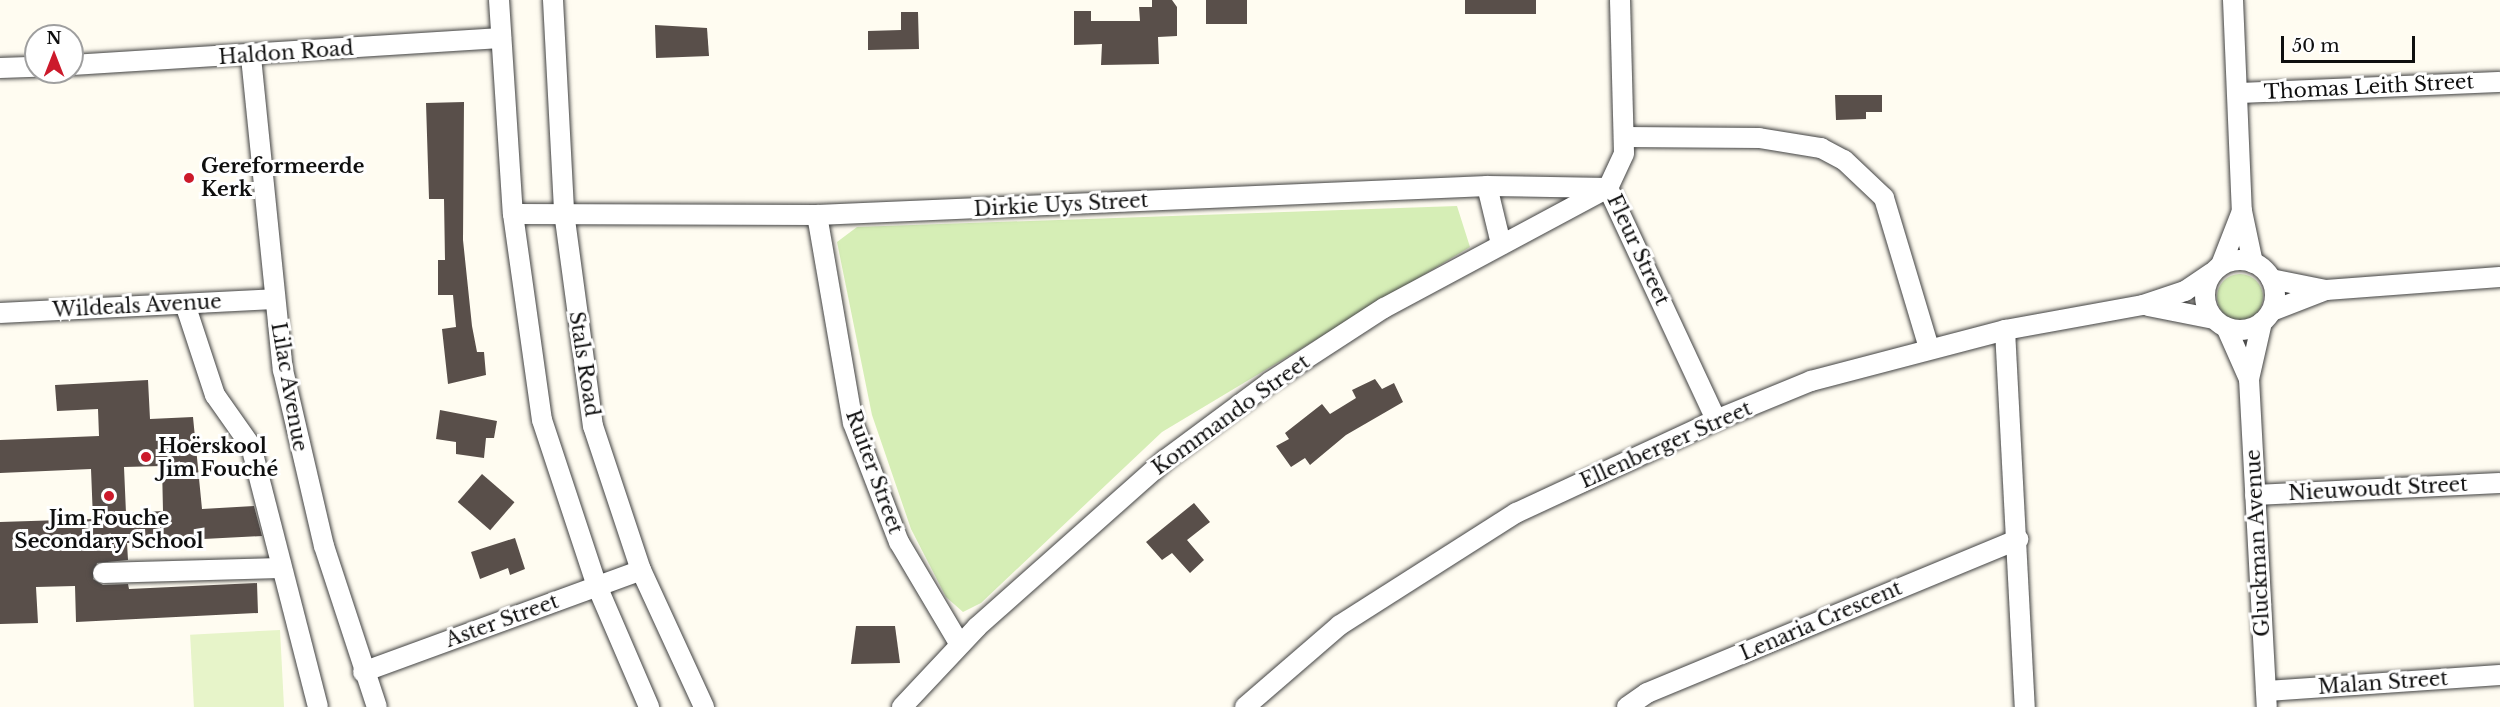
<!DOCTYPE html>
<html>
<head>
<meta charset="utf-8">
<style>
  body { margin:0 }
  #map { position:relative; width:2500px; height:707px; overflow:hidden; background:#fffcf1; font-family:"Libre Baskerville",serif }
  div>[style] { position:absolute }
  .green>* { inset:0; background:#d6eeb6 }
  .round { border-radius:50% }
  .pitch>* { inset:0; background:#e7f4c9; transform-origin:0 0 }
  .building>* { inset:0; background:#594f4a; transform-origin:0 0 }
  .roads { filter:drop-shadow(0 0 2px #424242) drop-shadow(0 0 2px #424242) }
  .minor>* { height:20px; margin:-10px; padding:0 10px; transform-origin:10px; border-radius:10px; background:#fff }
  .minor>.ring { margin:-10px; padding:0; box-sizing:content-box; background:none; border:20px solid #fff; border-radius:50% }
  .dots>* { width:16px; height:16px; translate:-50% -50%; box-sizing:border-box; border:3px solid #fff; border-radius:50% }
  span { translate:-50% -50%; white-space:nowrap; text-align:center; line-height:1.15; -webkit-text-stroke:6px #fff; paint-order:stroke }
  .street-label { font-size:20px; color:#0f0f0f }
  .poi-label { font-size:20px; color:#0f0f0f; font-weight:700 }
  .left { translate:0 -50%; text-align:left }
  .north { position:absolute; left:24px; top:24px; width:60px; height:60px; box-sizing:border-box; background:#fff; border:2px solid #9f9f9f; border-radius:50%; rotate:0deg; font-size:16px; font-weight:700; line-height:24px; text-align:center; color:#0f0f0f }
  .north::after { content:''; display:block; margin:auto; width:21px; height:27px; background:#cc1a2b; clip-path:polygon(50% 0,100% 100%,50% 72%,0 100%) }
  .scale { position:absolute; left:2281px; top:36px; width:134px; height:27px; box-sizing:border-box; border:3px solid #0f0f0f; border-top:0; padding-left:8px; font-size:18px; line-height:21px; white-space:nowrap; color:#0f0f0f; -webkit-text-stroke:4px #fff; paint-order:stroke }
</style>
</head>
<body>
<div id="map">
  <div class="green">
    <div style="clip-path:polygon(1457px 206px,1470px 247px,1162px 432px,981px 603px,963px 612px,946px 597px,911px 529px,872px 415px,837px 242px,857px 227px)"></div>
    <div class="round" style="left:2217px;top:274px;width:46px;height:46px"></div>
  </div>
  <div class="pitch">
    <div style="left:280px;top:630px;width:77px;height:90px;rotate:87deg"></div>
  </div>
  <div class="building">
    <div style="clip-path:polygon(1152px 0,1172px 0,1177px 7px,1177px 36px,1158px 37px,1159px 64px,1101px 65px,1102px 44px,1074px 45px,1074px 11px,1091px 11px,1091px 21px,1140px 21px,1139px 7px,1152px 7px)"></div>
    <div style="left:1206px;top:0;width:41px;height:24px"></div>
    <div style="left:1465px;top:0;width:71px;height:14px"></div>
    <div style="clip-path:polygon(901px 12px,918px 12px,919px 49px,868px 50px,868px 31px,901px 30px)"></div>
    <div style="clip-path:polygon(655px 25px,707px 28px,709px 56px,656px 58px)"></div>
    <div style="clip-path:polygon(1835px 95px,1882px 95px,1882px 112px,1866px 112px,1866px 119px,1836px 120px)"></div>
    <div style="clip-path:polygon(464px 102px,463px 240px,472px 326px,477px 352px,484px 352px,486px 375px,448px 384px,442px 329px,456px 327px,453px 295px,438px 295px,438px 260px,445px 260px,444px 199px,429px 199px,426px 103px)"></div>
    <div style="clip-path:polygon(1375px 379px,1382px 389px,1394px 383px,1403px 402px,1346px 435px,1310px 465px,1305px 458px,1291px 467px,1276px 446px,1289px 439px,1285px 433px,1322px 404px,1330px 414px,1356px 398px,1352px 390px)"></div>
    <div style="clip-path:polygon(evenodd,148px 380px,150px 419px,193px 417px,202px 509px,254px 506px,262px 536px,127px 543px,128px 560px,97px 563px,93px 579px,103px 585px,128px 584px,129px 589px,257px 583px,258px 613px,76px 622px,75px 586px,36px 587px,38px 623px,0 624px,0 522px,93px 519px,91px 469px,0 473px,0 440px,99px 436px,98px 409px,57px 411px,55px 385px,148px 380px,162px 466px,163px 511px,126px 513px,124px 467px,162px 466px)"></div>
    <div style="clip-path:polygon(440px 410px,497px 421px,494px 438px,486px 438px,484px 458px,456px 454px,456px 442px,436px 439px)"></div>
    <div style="left:482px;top:474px;width:43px;height:37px;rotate:41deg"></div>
    <div style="clip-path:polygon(1194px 503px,1210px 522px,1187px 540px,1204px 560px,1190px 573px,1172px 553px,1162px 560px,1146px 542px)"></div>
    <div style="clip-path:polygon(515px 538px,525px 569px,510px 575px,508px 568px,480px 579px,471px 552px)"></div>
    <div style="clip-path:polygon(856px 626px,895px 626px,900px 663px,851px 664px)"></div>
  </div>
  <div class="roads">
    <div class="minor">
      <div style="left:499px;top:0;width:214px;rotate:86.3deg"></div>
      <div style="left:513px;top:214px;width:208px;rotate:82deg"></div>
      <div style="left:542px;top:420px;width:175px;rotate:71.7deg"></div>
      <div style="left:597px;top:586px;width:132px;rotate:66.7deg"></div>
      <div style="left:553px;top:0;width:212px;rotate:87deg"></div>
      <div style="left:564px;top:212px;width:216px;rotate:82.3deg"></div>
      <div style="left:593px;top:426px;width:152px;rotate:71.6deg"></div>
      <div style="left:641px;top:570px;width:151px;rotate:65.3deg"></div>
      <div style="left:2233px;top:0;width:211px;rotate:87.6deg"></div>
      <div style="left:2242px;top:211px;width:53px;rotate:78.1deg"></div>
      <div style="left:251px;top:57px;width:315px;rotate:84.2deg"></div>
      <div style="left:283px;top:370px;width:181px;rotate:76.9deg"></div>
      <div style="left:324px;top:546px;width:169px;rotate:71.8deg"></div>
      <div style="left:72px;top:65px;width:430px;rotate:-3.6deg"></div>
      <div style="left:0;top:68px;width:36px;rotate:-2deg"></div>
      <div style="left:2238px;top:93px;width:262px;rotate:-2.4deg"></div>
      <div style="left:1624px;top:137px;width:135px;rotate:0.4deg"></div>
      <div style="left:1759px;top:138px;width:63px;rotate:9.2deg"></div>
      <div style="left:1821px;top:148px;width:26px;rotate:28deg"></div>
      <div style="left:1844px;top:160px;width:55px;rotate:43.5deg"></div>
      <div style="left:1884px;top:198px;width:157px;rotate:73.3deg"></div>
      <div style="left:1487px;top:186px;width:60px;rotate:76.4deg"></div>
      <div style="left:1608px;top:188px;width:256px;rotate:65deg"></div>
      <div style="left:513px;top:214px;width:304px;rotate:0.2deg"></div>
      <div style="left:817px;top:215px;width:671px;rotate:-2.48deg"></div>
      <div style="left:1487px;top:186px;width:121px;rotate:0.9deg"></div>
      <div style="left:817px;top:215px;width:211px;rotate:80.2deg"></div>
      <div style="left:853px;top:423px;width:128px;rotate:68.9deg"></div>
      <div style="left:899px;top:542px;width:117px;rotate:59.3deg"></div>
      <div class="ring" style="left:2205px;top:260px;width:50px;height:50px"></div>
      <div style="left:2221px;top:265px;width:58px;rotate:-68.7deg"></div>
      <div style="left:2271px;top:279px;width:56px;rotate:11.3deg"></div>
      <div style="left:2326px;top:290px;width:174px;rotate:-4.3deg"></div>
      <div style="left:185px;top:304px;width:96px;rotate:71.8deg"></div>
      <div style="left:215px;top:395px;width:62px;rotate:54.8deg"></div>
      <div style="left:251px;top:446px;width:269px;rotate:75.6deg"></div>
      <div style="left:2148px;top:306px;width:67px;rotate:11.1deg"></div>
      <div style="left:2272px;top:311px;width:58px;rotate:-21.3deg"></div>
      <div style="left:0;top:313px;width:274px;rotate:-2.9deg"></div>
      <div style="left:2262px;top:322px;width:58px;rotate:102.8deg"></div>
      <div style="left:2249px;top:379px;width:328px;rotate:86.9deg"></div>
      <div style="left:2226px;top:327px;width:57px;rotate:66.1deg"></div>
      <div style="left:2005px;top:330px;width:378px;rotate:87deg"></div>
      <div style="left:2255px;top:495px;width:245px;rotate:-2.8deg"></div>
      <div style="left:103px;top:573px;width:176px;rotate:-1.6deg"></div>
      <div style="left:363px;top:672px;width:296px;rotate:-20.1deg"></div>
      <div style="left:2266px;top:691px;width:235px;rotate:-3.9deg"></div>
      <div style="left:902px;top:707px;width:110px;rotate:-46.8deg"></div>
      <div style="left:977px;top:627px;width:251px;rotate:-41.6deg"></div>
      <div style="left:1165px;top:460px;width:131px;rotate:-36.6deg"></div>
      <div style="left:1270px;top:382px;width:136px;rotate:-33deg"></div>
      <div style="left:1384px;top:308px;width:254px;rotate:-28.2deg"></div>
      <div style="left:1608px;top:188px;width:38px;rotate:-65deg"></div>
      <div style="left:1624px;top:153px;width:153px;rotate:-91.5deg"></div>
      <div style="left:1245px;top:707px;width:125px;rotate:-40.8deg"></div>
      <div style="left:1340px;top:625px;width:209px;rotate:-32.5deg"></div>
      <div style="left:1516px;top:513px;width:221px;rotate:-24.9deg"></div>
      <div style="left:1716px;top:420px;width:103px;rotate:-22.3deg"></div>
      <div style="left:1811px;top:381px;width:201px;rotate:-14.7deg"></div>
      <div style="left:2005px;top:330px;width:140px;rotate:-10.3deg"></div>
      <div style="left:2143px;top:305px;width:44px;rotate:-18.4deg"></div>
      <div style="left:2185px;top:291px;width:32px;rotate:-34deg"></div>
      <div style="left:1627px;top:707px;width:24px;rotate:-35deg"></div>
      <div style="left:1647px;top:693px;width:402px;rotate:-22.5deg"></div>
    </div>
  </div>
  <div class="dots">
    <div style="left:189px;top:178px;background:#cc1a2b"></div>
    <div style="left:146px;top:457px;background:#cc1a2b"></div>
    <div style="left:109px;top:496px;background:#cc1a2b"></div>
  </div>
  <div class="street-label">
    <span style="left:286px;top:53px;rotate:-4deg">Haldon Road</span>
    <span style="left:2369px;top:87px;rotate:-3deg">Thomas Leith Street</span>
    <span style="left:1061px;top:205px;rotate:-3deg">Dirkie Uys Street</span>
    <span style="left:1638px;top:250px;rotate:65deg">Fleur Street</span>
    <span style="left:137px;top:306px;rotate:-3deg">Wildeals Avenue</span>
    <span style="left:584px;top:364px;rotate:81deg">Stals Road</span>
    <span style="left:289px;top:387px;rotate:80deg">Lilac Avenue</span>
    <span style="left:1231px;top:415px;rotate:-36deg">Kommando Street</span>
    <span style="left:1666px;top:445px;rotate:-24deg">Ellenberger Street</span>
    <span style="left:874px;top:472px;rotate:70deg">Ruiter Street</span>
    <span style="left:2378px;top:489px;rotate:-3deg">Nieuwoudt Street</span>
    <span style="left:2258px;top:543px;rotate:-93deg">Gluckman Avenue</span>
    <span style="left:502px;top:621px;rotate:-20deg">Aster Street</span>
    <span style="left:1821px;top:621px;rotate:-23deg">Lenaria Crescent</span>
    <span style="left:2383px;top:683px;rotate:-4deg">Malan Street</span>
  </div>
  <div class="poi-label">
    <span class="left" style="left:201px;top:178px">Gereformeerde<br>Kerk</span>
    <span class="left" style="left:158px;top:458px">Hoërskool<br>Jim Fouché</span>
    <span style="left:109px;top:530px">Jim Fouche<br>Secondary School</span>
  </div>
  <div class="north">N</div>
  <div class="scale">50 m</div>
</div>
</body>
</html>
